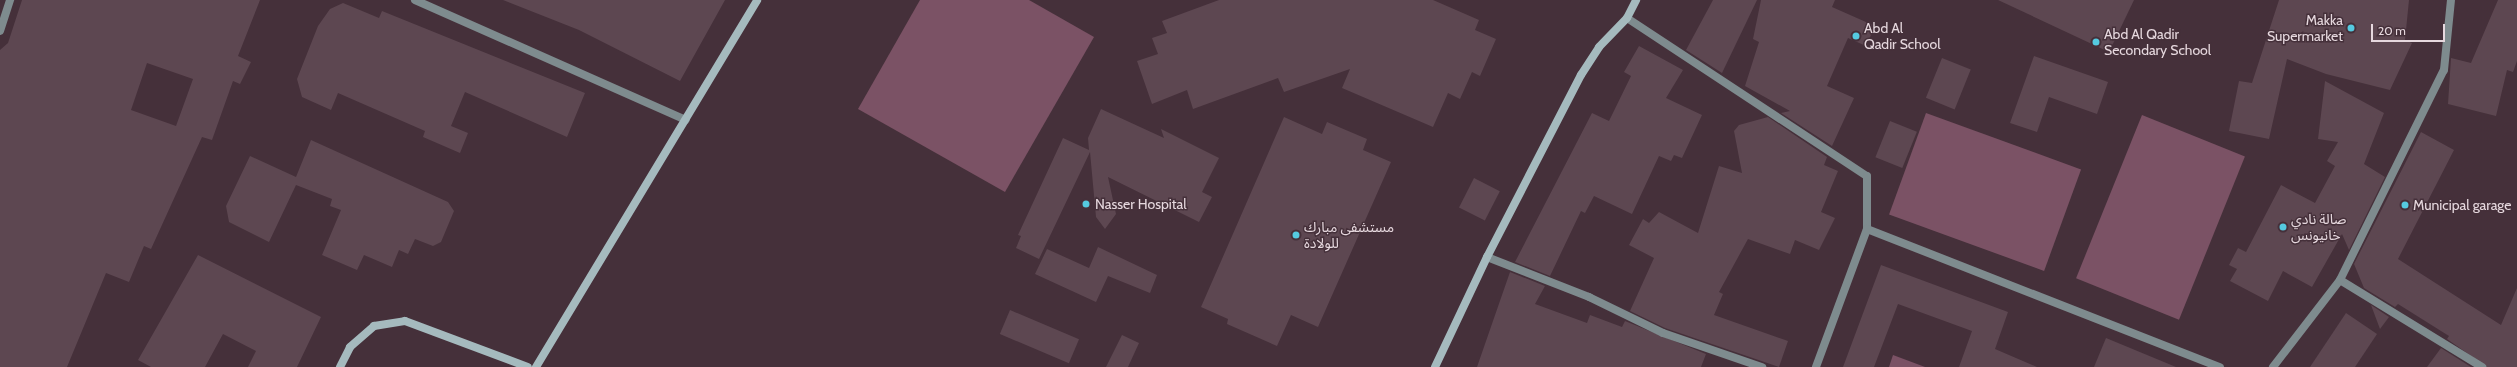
<!DOCTYPE html>
<html>
<head>
<meta charset="utf-8">
<style>
  body { margin:0 }
  #map { position:relative; width:2517px; height:367px; overflow:hidden; background:#45303a; font-family:Cabin,"Noto Sans Arabic",sans-serif }
  div>[style] { position:absolute }
  .green>* { inset:0; background:#7b5265; transform-origin:0 0 }
  .building>* { inset:0; background:#5d4751; transform-origin:0 0 }
  .street>* { height:8px; margin:-4px; padding:0 4px; transform-origin:4px; border-radius:4px; background:#7e8b8e }
  .secondary>* { height:8px; margin:-4px; padding:0 4px; transform-origin:4px; border-radius:4px; background:#a5babe }
  .dots>* { width:11px; height:11px; translate:-50% -50%; box-sizing:border-box; border:2px solid #45303a; border-radius:50% }
  span { translate:-50% -50%; white-space:nowrap; text-align:center; line-height:1.15; -webkit-text-stroke:3px #45303a; paint-order:stroke }
  .poi-label { font-size:14px; color:#e6d8de }
  .right { translate:-100% -50%; text-align:right }
  .left { translate:0 -50%; text-align:left }
  .scale { position:absolute; left:2371px; top:24px; width:74px; height:18px; box-sizing:border-box; border:2px solid #e6d8de; border-top:0; padding-left:5px; font-size:12px; line-height:14px; white-space:nowrap; color:#e6d8de; -webkit-text-stroke:3px #45303a; paint-order:stroke }
</style>
</head>
<body>
<div id="map">
  <div class="green">
    <div style="clip-path:polygon(920px 0,1029px 0,1094px 37px,1005px 192px,858px 109px)"></div>
    <div style="left:1926px;top:113px;width:165px;height:108px;rotate:20deg"></div>
    <div style="left:2142px;top:115px;width:111px;height:176px;rotate:22deg"></div>
    <div style="clip-path:polygon(1893px 355px,1925px 367px,1889px 367px)"></div>
  </div>
  <div class="building">
    <div style="clip-path:polygon(evenodd,22px 0,260px 0,238px 56px,251px 62px,240px 84px,233px 81px,212px 140px,202px 137px,151px 249px,144px 246px,129px 282px,106px 273px,67px 367px,0 367px,0 50px,8px 43px,22px 0,147px 63px,193px 79px,176px 126px,131px 110px,147px 63px)"></div>
    <div style="clip-path:polygon(503px 0,725px 0,680px 81px,579px 30px)"></div>
    <div style="clip-path:polygon(1219px 0,1433px 0,1479px 20px,1475px 30px,1496px 39px,1480px 76px,1472px 72px,1460px 99px,1448px 93px,1433px 127px,1342px 88px,1350px 69px,1284px 92px,1278px 78px,1193px 109px,1187px 90px,1152px 104px,1137px 61px,1158px 54px,1152px 38px,1167px 33px,1162px 21px)"></div>
    <div style="clip-path:polygon(1713px 0,1757px 0,1722px 73px,1686px 50px)"></div>
    <div style="clip-path:polygon(1761px 0,1835px 0,1832px 7px,1875px 26px,1866px 46px,1848px 38px,1827px 86px,1854px 98px,1832px 146px,1781px 113px,1790px 111px,1745px 86px,1759px 42px,1753px 39px)"></div>
    <div style="clip-path:polygon(1998px 0,2134px 0,2109px 52px)"></div>
    <div style="clip-path:polygon(2279px 0,2409px 0,2405px 40px,2412px 43px,2390px 90px,2326px 74px,2287px 59px,2269px 139px,2229px 131px,2239px 81px,2252px 83px)"></div>
    <div style="clip-path:polygon(2498px 0,2517px 0,2517px 61px,2513px 72px,2507px 70px,2496px 116px,2448px 104px,2451px 58px,2471px 63px)"></div>
    <div style="clip-path:polygon(343px 3px,379px 18px,382px 11px,585px 93px,567px 137px,465px 92px,451px 126px,468px 133px,460px 153px,423px 137px,425px 131px,338px 93px,331px 110px,302px 97px,297px 79px,318px 26px,330px 9px)"></div>
    <div style="clip-path:polygon(1639px 46px,1683px 70px,1666px 98px,1702px 115px,1682px 158px,1674px 155px,1671px 161px,1659px 156px,1632px 214px,1594px 196px,1585px 213px,1581px 211px,1550px 276px,1515px 262px,1592px 113px,1609px 121px,1631px 76px,1624px 72px)"></div>
    <div style="clip-path:polygon(2034px 56px,2108px 82px,2097px 114px,2049px 97px,2037px 132px,2010px 123px)"></div>
    <div style="left:1942px;top:58px;width:31px;height:43px;rotate:22deg"></div>
    <div style="clip-path:polygon(2325px 81px,2384px 113px,2364px 164px,2385px 177px,2349px 250px,2342px 234px,2312px 287px,2283px 271px,2268px 301px,2230px 281px,2237px 269px,2229px 265px,2238px 248px,2246px 252px,2281px 185px,2315px 203px,2335px 166px,2327px 161px,2338px 142px,2318px 139px)"></div>
    <div style="clip-path:polygon(1101px 109px,1164px 138px,1161px 129px,1219px 158px,1202px 192px,1212px 197px,1199px 222px,1108px 177px,1116px 214px,1105px 229px,1096px 217px,1090px 152px,1039px 259px,1016px 248px,1021px 236px,1018px 235px,1063px 138px,1089px 150px,1088px 138px)"></div>
    <div style="clip-path:polygon(1284px 117px,1322px 134px,1327px 122px,1367px 139px,1363px 150px,1391px 162px,1318px 327px,1291px 315px,1277px 346px,1227px 324px,1228px 319px,1201px 307px)"></div>
    <div style="clip-path:polygon(1768px 117px,1827px 157px,1824px 165px,1838px 171px,1821px 212px,1835px 218px,1819px 250px,1795px 240px,1790px 254px,1748px 239px,1719px 292px,1723px 294px,1714px 315px,1788px 341px,1779px 367px,1665px 328px,1630px 311px,1654px 258px,1629px 245px,1643px 219px,1649px 223px,1659px 212px,1698px 233px,1719px 166px,1742px 173px,1734px 131px,1739px 125px)"></div>
    <div style="left:1890px;top:121px;width:29px;height:39px;rotate:22deg"></div>
    <div style="clip-path:polygon(2421px 132px,2454px 150px,2398px 259px,2501px 325px,2517px 288px,2517px 367px,2487px 367px,2447px 339px,2449px 336px,2398px 304px,2395px 307px,2364px 288px,2354px 264px)"></div>
    <div style="clip-path:polygon(311px 140px,448px 202px,454px 211px,441px 242px,433px 246px,415px 239px,408px 254px,399px 250px,392px 267px,364px 255px,357px 270px,322px 255px,341px 210px,330px 206px,332px 199px,296px 185px,269px 242px,229px 222px,226px 206px,250px 156px,296px 177px)"></div>
    <div style="left:1474px;top:178px;width:29px;height:33px;rotate:27deg"></div>
    <div style="clip-path:polygon(1098px 247px,1157px 275px,1150px 293px,1108px 276px,1096px 302px,1035px 274px,1047px 249px,1089px 268px)"></div>
    <div style="clip-path:polygon(198px 255px,321px 317px,297px 367px,248px 367px,256px 351px,223px 334px,205px 367px,151px 367px,138px 360px)"></div>
    <div style="clip-path:polygon(1881px 265px,2008px 312px,1995px 349px,2037px 367px,1959px 367px,1972px 331px,1898px 304px,1874px 367px,1843px 367px)"></div>
    <div style="clip-path:polygon(1510px 272px,1545px 286px,1535px 304px,1587px 323px,1590px 315px,1622px 327px,1625px 321px,1706px 354px,1701px 367px,1477px 367px)"></div>
    <div style="clip-path:polygon(2371px 305px,2389px 317px,2380px 329px)"></div>
    <div style="left:1010px;top:310px;width:75px;height:26px;rotate:23deg"></div>
    <div style="clip-path:polygon(2346px 313px,2377px 334px,2355px 367px,2310px 367px)"></div>
    <div style="clip-path:polygon(1122px 335px,1139px 343px,1128px 367px,1106px 367px)"></div>
    <div style="clip-path:polygon(2106px 338px,2176px 367px,2094px 367px)"></div>
    <div style="clip-path:polygon(2441px 348px,2471px 367px,2427px 367px)"></div>
  </div>
  <div class="street">
    <div style="left:415px;top:0;width:296px;rotate:23.9deg"></div>
    <div style="left:1627px;top:18px;width:287px;rotate:33.4deg"></div>
    <div style="left:1867px;top:176px;width:53px;rotate:90deg"></div>
    <div style="left:1867px;top:229px;width:147px;rotate:110.3deg"></div>
    <div style="left:0;top:31px;width:33px;rotate:-72deg"></div>
    <div style="left:1867px;top:229px;width:379px;rotate:21.4deg"></div>
    <div style="left:1487px;top:257px;width:110px;rotate:21.4deg"></div>
    <div style="left:1589px;top:297px;width:82px;rotate:25.9deg"></div>
    <div style="left:1663px;top:333px;width:105px;rotate:19deg"></div>
    <div style="left:2340px;top:280px;width:167px;rotate:31.5deg"></div>
    <div style="left:2273px;top:367px;width:110px;rotate:-52.4deg"></div>
    <div style="left:2340px;top:280px;width:234px;rotate:-63.7deg"></div>
    <div style="left:2444px;top:70px;width:70px;rotate:-84.3deg"></div>
  </div>
  <div class="secondary">
    <div style="left:340px;top:367px;width:22px;rotate:-63deg"></div>
    <div style="left:350px;top:347px;width:32px;rotate:-41deg"></div>
    <div style="left:374px;top:326px;width:31px;rotate:-9deg"></div>
    <div style="left:405px;top:321px;width:131px;rotate:20.5deg"></div>
    <div style="left:536px;top:367px;width:428px;rotate:-58.9deg"></div>
    <div style="left:1435px;top:367px;width:122px;rotate:-64.7deg"></div>
    <div style="left:1487px;top:257px;width:205px;rotate:-62.7deg"></div>
    <div style="left:1581px;top:75px;width:33px;rotate:-57deg"></div>
    <div style="left:1599px;top:47px;width:40px;rotate:-46deg"></div>
    <div style="left:1627px;top:18px;width:20px;rotate:-63deg"></div>
  </div>
  <div class="dots">
    <div style="left:2351px;top:28px;background:#55cae0"></div>
    <div style="left:1856px;top:36px;background:#55cae0"></div>
    <div style="left:2096px;top:42px;background:#55cae0"></div>
    <div style="left:1086px;top:204px;background:#55cae0"></div>
    <div style="left:2405px;top:205px;background:#55cae0"></div>
    <div style="left:2283px;top:227px;background:#55cae0"></div>
    <div style="left:1296px;top:235px;background:#55cae0"></div>
  </div>
  <div class="poi-label">
    <span class="right" style="left:2343px;top:28px">Makka<br>Supermarket</span>
    <span class="left" style="left:1864px;top:36px">Abd Al<br>Qadir School</span>
    <span class="left" style="left:2104px;top:42px">Abd Al Qadir<br>Secondary School</span>
    <span class="left" style="left:1095px;top:204px">Nasser Hospital</span>
    <span class="left" style="left:2413px;top:205px">Municipal garage</span>
    <span class="left" style="left:2291px;top:227px">صالة نادي<br>خانيونس</span>
    <span class="left" style="left:1304px;top:235px">مستشفى مبارك<br>للولادة</span>
  </div>
  <div class="scale">20 m</div>
</div>
</body>
</html>
